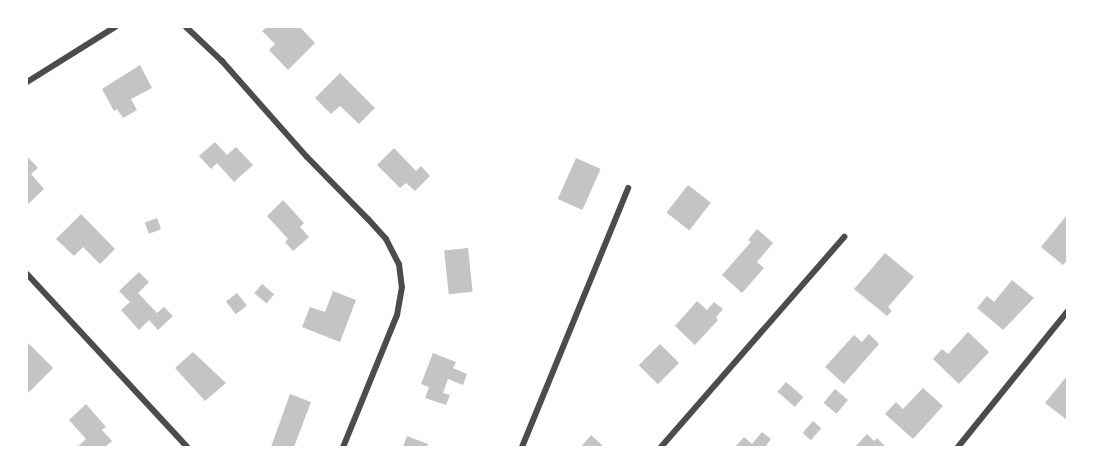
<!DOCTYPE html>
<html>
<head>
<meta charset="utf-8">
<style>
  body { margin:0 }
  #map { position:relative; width:1094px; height:474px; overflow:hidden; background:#fff; font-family:Manrope,sans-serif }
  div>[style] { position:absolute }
  .building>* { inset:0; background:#c4c4c4; transform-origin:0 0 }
  .minor>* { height:6px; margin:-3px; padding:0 3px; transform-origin:3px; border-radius:3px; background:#4c4c4c }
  span { translate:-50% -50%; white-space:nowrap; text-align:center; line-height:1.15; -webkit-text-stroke:6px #fff; paint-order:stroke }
  .frame { position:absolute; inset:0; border:28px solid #fff; pointer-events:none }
</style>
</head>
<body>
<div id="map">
  <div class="building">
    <div style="clip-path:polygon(267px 27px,300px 27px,315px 43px,288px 70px,269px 50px,275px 44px,262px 31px)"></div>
    <div style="clip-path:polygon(140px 65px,152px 88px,131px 99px,137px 110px,123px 118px,117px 109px,114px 111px,102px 89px)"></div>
    <div style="clip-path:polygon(340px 73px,375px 108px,359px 124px,340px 106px,331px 114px,315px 98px)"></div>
    <div style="clip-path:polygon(215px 142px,227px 155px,236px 147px,253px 165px,234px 182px,217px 163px,211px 169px,199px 156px)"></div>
    <div style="clip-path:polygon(394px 148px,416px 171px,421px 166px,430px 176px,415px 191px,406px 183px,400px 188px,377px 165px)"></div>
    <div style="clip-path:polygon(27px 156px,38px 168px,31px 174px,44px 189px,28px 204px)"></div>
    <div style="left:576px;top:158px;width:27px;height:45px;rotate:24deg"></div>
    <div style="left:688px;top:185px;width:29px;height:35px;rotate:38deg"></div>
    <div style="clip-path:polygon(283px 200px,304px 223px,300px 227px,309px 237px,293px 251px,285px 242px,288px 239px,267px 216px)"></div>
    <div style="clip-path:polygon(81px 214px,115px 249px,100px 264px,83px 247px,74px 256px,56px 239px)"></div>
    <div style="clip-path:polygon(1067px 215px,1067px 260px,1063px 265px,1041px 247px)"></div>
    <div style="left:157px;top:218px;width:12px;height:13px;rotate:70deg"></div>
    <div style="clip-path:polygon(757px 229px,773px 243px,757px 262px,764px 268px,742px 293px,722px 275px,751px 242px,748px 240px)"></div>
    <div style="left:468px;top:248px;width:44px;height:24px;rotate:84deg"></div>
    <div style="clip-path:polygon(885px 253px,914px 277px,888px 307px,892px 311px,887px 316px,854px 289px)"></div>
    <div style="clip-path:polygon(139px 272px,149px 282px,138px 293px,157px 313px,164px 307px,173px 316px,158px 330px,149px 320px,139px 330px,121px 310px,130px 302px,119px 291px)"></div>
    <div style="clip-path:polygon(1012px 280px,1034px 298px,1003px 330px,977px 308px,987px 296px,994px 302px)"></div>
    <div style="left:262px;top:284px;width:16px;height:12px;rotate:40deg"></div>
    <div style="clip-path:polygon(333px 291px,356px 300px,340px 342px,302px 327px,310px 307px,325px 312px)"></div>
    <div style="left:237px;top:293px;width:16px;height:14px;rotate:52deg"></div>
    <div style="clip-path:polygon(697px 301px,707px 310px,714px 302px,723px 309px,716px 317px,718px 320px,695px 345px,675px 326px)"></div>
    <div style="clip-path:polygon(968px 332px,989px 352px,959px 384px,933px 359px,942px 349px,948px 354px)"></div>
    <div style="clip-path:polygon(869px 334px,879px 344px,844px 384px,825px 367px,854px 335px,862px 342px)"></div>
    <div style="clip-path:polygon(27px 342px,53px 368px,27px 394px)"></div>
    <div style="left:660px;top:344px;width:27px;height:30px;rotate:45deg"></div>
    <div style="clip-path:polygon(193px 352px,226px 383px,205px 401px,175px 368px)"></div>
    <div style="clip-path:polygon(433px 353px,456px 362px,453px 368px,467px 374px,463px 385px,448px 379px,443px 393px,450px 395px,446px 405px,425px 398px,429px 387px,421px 384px)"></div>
    <div style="clip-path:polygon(1067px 376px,1067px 420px,1045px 403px)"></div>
    <div style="left:786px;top:382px;width:23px;height:13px;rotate:41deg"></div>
    <div style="clip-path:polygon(923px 388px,943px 406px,913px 439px,885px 414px,896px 402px,903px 409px)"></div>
    <div style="left:835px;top:389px;width:17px;height:18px;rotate:40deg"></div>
    <div style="clip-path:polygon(290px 394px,311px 402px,294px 447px,271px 447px)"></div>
    <div style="clip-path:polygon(86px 404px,106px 427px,102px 430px,112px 441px,105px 447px,77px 447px,86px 439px,69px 420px)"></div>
    <div style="left:813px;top:421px;width:11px;height:16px;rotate:41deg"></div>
    <div style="clip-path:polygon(762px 432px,771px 439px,765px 447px,735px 447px,744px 437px,752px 444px)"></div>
    <div style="clip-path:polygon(867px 434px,874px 441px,877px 438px,886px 447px,855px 447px)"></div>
    <div style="clip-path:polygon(591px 435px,604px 447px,581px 447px)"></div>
    <div style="clip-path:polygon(407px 436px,428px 444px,427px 447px,403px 447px)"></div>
  </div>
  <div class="minor">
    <div style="left:186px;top:27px;width:50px;rotate:43.4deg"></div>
    <div style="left:222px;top:61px;width:128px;rotate:48.5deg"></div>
    <div style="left:307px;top:157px;width:87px;rotate:45.5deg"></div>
    <div style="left:368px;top:219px;width:27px;rotate:48deg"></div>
    <div style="left:386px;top:239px;width:28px;rotate:63deg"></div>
    <div style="left:399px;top:264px;width:23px;rotate:83deg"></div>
    <div style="left:402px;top:287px;width:28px;rotate:100deg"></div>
    <div style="left:397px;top:315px;width:143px;rotate:112.2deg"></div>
    <div style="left:27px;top:82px;width:104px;rotate:-32deg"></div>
    <div style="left:27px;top:274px;width:236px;rotate:47.2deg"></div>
    <div style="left:522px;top:447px;width:280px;rotate:-67.7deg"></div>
    <div style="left:661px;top:447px;width:279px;rotate:-48.9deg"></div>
    <div style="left:958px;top:447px;width:174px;rotate:-51.1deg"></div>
  </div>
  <div class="frame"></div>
</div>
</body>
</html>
